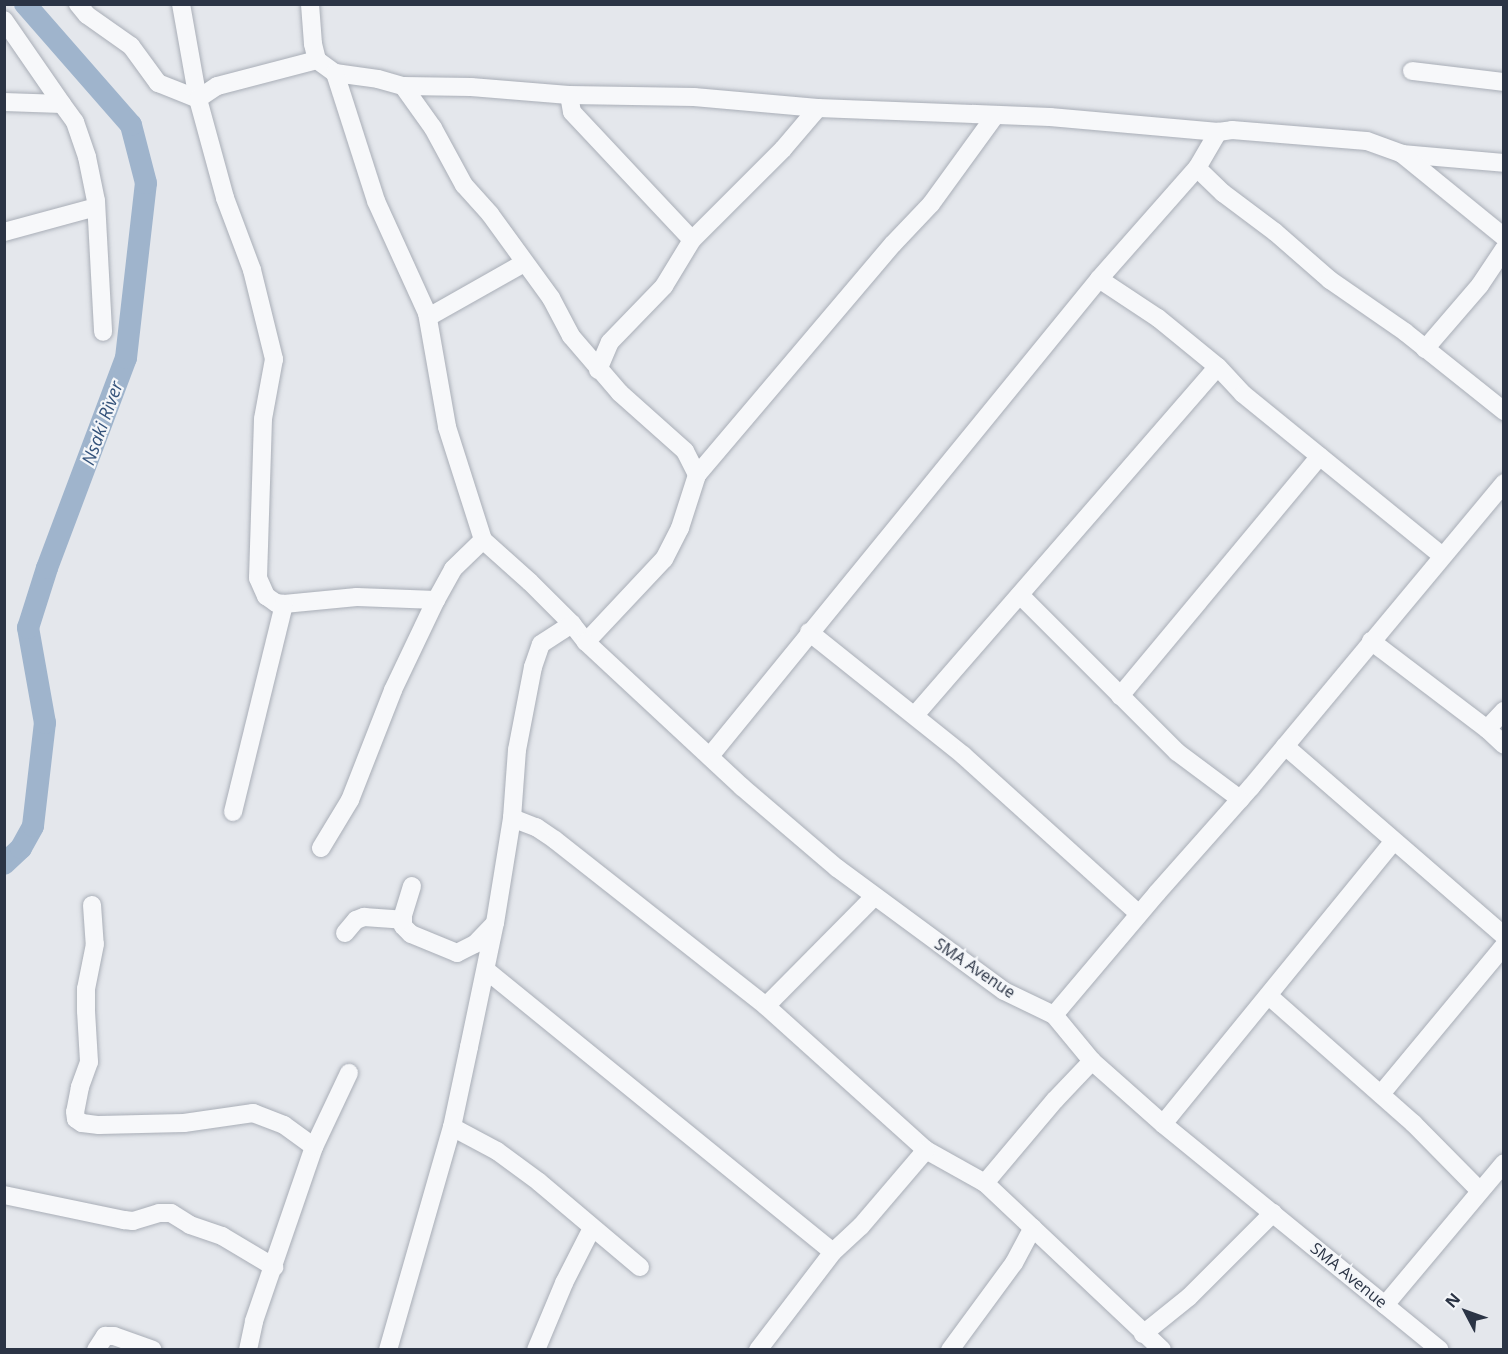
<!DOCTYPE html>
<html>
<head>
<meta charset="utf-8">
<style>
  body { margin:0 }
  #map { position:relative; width:1508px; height:1354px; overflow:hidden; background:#e4e7ec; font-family:"Open Sans",sans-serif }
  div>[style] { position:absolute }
  .river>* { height:22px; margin:-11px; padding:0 11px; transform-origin:11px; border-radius:11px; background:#9fb4cc }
  .roads { filter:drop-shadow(0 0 2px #a9aeb7) drop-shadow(0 0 2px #a9aeb7) }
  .minor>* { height:18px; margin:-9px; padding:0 9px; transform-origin:9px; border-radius:9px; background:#f7f8fa }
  span { translate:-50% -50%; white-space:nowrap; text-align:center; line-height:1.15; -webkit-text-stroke:4.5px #f4f6f9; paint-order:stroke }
  .street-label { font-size:16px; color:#2b3445 }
  .water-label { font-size:18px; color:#34527a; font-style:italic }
  .frame { position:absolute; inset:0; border:6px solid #2b3445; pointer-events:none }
  .north { position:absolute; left:1436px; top:1282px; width:60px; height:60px; -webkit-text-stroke:4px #f4f6f9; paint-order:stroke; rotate:311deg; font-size:16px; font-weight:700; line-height:24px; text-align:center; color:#2b3445 }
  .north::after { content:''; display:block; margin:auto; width:21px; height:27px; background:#2b3445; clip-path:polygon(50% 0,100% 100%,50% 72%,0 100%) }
</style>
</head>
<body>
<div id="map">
  <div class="river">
    <div style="left:4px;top:864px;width:23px;rotate:-43deg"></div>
    <div style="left:21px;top:848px;width:25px;rotate:-61deg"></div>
    <div style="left:33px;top:826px;width:104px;rotate:-83.4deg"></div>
    <div style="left:45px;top:723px;width:97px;rotate:-100.1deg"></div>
    <div style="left:28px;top:628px;width:63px;rotate:-72.4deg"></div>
    <div style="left:47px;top:568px;width:224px;rotate:-69.4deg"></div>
    <div style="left:126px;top:358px;width:176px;rotate:-83.5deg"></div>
    <div style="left:146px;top:183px;width:60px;rotate:-104.5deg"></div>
    <div style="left:131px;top:125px;width:161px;rotate:-131.2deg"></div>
  </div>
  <div class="roads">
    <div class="minor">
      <div style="left:78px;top:4px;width:14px;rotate:51deg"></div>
      <div style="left:87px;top:15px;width:54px;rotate:35.2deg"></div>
      <div style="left:131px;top:46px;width:46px;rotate:53.9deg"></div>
      <div style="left:158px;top:83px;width:43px;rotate:21.8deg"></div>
      <div style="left:181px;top:4px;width:97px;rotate:79.9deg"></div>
      <div style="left:310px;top:4px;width:40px;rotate:85.7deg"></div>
      <div style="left:313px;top:44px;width:16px;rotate:76deg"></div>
      <div style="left:317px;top:60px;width:22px;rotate:36deg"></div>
      <div style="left:335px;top:73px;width:43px;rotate:7.9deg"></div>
      <div style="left:378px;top:79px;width:26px;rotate:16deg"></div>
      <div style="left:403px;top:86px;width:52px;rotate:54.5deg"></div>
      <div style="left:433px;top:128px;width:65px;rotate:61.5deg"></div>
      <div style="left:464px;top:185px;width:39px;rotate:48deg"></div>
      <div style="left:490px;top:214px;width:104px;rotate:54deg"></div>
      <div style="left:551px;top:298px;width:43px;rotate:62.2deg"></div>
      <div style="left:571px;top:336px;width:75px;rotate:49.3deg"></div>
      <div style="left:620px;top:393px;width:87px;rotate:41.7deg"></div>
      <div style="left:685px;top:451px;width:27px;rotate:63deg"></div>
      <div style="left:697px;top:475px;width:56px;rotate:107.8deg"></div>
      <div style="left:680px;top:528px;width:35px;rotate:117deg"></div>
      <div style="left:664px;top:559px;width:114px;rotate:133.2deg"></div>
      <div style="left:4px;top:20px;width:102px;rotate:55.4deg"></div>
      <div style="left:317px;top:60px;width:103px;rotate:165.4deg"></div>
      <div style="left:217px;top:86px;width:23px;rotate:146deg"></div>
      <div style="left:198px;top:99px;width:103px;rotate:74.7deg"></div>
      <div style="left:225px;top:198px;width:77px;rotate:69.4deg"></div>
      <div style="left:252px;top:270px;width:92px;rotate:76.1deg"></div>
      <div style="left:274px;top:359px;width:61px;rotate:100.4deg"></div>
      <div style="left:263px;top:419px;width:159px;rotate:91.8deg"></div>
      <div style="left:258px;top:578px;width:20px;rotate:66deg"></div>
      <div style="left:266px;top:596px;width:12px;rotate:35deg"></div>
      <div style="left:276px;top:603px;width:8px;rotate:7deg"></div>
      <div style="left:284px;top:604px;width:73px;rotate:-5.5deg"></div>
      <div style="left:357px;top:597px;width:79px;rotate:2.2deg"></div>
      <div style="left:1412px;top:71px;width:93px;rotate:6.8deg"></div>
      <div style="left:335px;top:73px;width:134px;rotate:72.2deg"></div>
      <div style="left:376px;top:201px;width:123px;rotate:65.5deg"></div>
      <div style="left:427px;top:313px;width:5px;rotate:22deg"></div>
      <div style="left:432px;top:315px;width:106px;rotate:-29.5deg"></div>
      <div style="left:403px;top:86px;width:68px;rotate:0.8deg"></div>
      <div style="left:471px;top:87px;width:98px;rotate:4.7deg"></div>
      <div style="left:569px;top:95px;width:125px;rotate:0.9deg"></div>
      <div style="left:694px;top:97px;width:124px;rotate:5.1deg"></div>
      <div style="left:818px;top:108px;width:232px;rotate:2.2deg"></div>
      <div style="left:1050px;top:117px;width:169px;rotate:5.1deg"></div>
      <div style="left:1218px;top:132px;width:14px;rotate:-8deg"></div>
      <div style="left:1232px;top:130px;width:135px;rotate:4.7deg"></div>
      <div style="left:1367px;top:141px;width:37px;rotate:20deg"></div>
      <div style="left:1402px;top:154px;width:102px;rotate:5deg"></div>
      <div style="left:569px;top:95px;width:17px;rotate:80deg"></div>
      <div style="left:572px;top:112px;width:175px;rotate:46.8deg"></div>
      <div style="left:4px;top:102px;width:58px;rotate:2deg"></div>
      <div style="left:62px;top:104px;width:22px;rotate:54deg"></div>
      <div style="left:75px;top:122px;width:37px;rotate:71deg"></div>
      <div style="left:87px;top:157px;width:45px;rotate:78.4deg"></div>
      <div style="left:96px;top:201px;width:131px;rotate:86.9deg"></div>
      <div style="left:1402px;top:154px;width:132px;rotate:39.1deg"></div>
      <div style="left:1197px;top:168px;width:36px;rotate:44deg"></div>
      <div style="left:1223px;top:193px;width:65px;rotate:36.9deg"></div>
      <div style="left:1275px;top:232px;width:73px;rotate:41.1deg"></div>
      <div style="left:1330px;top:280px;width:91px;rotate:34.7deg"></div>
      <div style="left:1405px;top:332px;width:127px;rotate:38.6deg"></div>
      <div style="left:4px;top:232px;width:95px;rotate:-15.2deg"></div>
      <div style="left:1099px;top:279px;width:71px;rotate:33.5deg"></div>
      <div style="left:1158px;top:318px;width:77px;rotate:39.2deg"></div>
      <div style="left:1218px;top:367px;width:37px;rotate:47deg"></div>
      <div style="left:1243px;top:394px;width:257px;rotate:39.1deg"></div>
      <div style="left:427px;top:313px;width:116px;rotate:80deg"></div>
      <div style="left:447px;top:427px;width:119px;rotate:72.3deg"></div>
      <div style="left:1425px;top:349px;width:84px;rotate:-49.3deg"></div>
      <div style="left:1480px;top:285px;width:43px;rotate:-56.3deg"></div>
      <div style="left:598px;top:370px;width:30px;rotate:-67deg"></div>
      <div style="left:610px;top:342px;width:78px;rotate:-46deg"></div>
      <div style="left:664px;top:286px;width:54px;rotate:-58.7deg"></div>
      <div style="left:692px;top:240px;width:129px;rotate:-45deg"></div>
      <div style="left:783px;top:149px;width:54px;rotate:-49.5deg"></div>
      <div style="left:697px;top:475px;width:303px;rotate:-49.7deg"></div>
      <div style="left:893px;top:244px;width:55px;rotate:-46.5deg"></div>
      <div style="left:931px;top:204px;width:109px;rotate:-54deg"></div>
      <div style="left:1020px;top:595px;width:222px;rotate:45deg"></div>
      <div style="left:1177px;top:752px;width:79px;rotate:36.7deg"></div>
      <div style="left:809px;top:632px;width:197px;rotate:38.6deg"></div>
      <div style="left:963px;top:755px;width:237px;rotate:42.1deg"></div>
      <div style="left:1371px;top:641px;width:146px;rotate:37.2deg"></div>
      <div style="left:1487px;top:729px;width:23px;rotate:43deg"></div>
      <div style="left:1120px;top:696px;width:312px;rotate:-50.2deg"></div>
      <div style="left:915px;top:715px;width:461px;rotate:-49deg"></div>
      <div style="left:1487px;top:729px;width:25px;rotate:-47deg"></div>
      <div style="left:1285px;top:746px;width:290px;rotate:40.9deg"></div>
      <div style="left:710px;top:756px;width:616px;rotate:-50.8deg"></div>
      <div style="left:1099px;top:279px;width:148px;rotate:-48.6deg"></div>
      <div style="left:1197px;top:168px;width:42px;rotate:-59.7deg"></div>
      <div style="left:233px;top:812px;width:214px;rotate:-76.2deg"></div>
      <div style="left:512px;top:818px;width:26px;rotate:21deg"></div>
      <div style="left:536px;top:827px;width:23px;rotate:34deg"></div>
      <div style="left:555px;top:840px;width:268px;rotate:38.2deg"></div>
      <div style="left:766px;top:1006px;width:215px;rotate:42deg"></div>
      <div style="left:926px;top:1150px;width:68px;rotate:29.2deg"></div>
      <div style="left:985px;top:1183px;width:243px;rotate:43.3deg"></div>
      <div style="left:321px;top:848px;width:56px;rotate:-58.9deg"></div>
      <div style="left:350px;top:800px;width:118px;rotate:-68.6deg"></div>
      <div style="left:393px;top:690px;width:100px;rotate:-64.5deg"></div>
      <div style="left:436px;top:600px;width:35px;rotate:-61deg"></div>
      <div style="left:453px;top:569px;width:42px;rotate:-44deg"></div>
      <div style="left:483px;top:540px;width:63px;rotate:41.8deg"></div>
      <div style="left:530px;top:582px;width:59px;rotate:45deg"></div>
      <div style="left:572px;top:624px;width:23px;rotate:52deg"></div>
      <div style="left:586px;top:642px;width:213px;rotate:42.9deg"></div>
      <div style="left:742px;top:787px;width:125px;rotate:40.5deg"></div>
      <div style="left:837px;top:868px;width:207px;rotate:36.4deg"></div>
      <div style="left:1004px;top:991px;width:55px;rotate:25.6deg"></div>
      <div style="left:1054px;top:1015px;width:60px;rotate:50.4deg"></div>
      <div style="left:1092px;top:1061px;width:95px;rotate:41.6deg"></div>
      <div style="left:1163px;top:1124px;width:357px;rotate:39.2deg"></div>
      <div style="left:412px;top:886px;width:30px;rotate:107deg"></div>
      <div style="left:403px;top:915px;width:11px;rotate:90deg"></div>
      <div style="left:403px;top:926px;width:11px;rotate:45deg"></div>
      <div style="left:411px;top:934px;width:50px;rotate:22.4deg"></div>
      <div style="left:457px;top:953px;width:20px;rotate:-27deg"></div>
      <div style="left:475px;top:944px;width:28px;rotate:-46deg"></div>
      <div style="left:92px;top:905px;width:39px;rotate:86deg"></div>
      <div style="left:95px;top:944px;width:46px;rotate:101.3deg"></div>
      <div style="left:86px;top:989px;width:22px;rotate:90deg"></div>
      <div style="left:86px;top:1011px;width:51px;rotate:86.6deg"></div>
      <div style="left:89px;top:1062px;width:27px;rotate:110deg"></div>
      <div style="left:80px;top:1087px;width:25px;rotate:101deg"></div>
      <div style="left:75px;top:1112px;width:7px;rotate:82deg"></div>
      <div style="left:76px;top:1119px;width:7px;rotate:34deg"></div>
      <div style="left:82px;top:1123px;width:17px;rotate:7deg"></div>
      <div style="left:99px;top:1125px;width:85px;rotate:-1.3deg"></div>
      <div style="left:184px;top:1123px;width:70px;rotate:-8.2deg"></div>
      <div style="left:253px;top:1113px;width:33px;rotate:21deg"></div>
      <div style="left:284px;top:1125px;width:37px;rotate:36deg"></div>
      <div style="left:345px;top:933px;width:17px;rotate:-50deg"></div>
      <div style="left:356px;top:920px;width:9px;rotate:-21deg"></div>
      <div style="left:364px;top:917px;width:39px;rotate:4deg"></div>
      <div style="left:486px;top:970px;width:447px;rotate:39.1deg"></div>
      <div style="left:1270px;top:997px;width:191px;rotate:41.4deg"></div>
      <div style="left:1413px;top:1123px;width:95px;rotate:45.4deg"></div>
      <div style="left:766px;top:1006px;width:153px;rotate:-45.3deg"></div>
      <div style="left:1054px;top:1015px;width:160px;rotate:-49.8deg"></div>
      <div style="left:1157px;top:893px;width:142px;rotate:-48.4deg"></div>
      <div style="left:1251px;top:787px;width:396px;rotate:-50.2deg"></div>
      <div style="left:1381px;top:1094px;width:192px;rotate:-50.3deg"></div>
      <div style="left:1163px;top:1124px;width:365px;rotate:-50.8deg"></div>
      <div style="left:452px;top:1127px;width:51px;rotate:28.1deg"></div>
      <div style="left:497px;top:1151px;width:52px;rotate:36.4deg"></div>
      <div style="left:539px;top:1182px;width:132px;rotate:40.1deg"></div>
      <div style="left:985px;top:1183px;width:109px;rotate:-49.9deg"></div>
      <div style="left:1055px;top:1100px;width:54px;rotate:-46.5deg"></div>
      <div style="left:4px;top:1195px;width:123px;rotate:11.8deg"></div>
      <div style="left:124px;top:1220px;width:9px;rotate:6deg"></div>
      <div style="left:133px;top:1221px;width:27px;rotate:-17deg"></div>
      <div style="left:159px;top:1213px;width:12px"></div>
      <div style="left:171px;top:1213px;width:22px;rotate:32deg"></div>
      <div style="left:190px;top:1225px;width:34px;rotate:19deg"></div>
      <div style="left:222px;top:1236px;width:61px;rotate:30.8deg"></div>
      <div style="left:1385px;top:1305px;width:185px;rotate:-50deg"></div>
      <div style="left:1143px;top:1334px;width:59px;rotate:-38.8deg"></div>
      <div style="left:1189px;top:1297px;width:119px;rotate:-45deg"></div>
      <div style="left:96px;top:1350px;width:17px;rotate:-57deg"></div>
      <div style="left:105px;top:1336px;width:9px"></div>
      <div style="left:114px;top:1336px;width:41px;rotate:19.7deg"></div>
      <div style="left:248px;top:1350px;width:30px;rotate:-78deg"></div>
      <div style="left:254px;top:1321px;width:184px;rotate:-71deg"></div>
      <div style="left:314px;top:1147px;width:82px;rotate:-64.7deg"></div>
      <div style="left:388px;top:1350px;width:232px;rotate:-74deg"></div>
      <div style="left:452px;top:1127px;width:82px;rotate:-78deg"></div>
      <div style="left:469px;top:1047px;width:127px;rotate:-78.2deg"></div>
      <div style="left:495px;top:923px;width:106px;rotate:-80.8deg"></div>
      <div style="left:512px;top:818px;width:68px;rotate:-85.8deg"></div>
      <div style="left:517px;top:750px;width:85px;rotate:-79.1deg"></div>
      <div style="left:533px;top:667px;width:24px;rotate:-71deg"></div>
      <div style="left:541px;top:644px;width:37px;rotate:-33deg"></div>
      <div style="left:536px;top:1350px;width:73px;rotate:-67.3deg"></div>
      <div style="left:564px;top:1283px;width:62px;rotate:-63deg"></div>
      <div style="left:758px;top:1350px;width:123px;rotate:-52.6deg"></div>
      <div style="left:833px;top:1252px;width:38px;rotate:-43deg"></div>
      <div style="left:861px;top:1226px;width:100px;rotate:-49.5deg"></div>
      <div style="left:950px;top:1350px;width:108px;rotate:-53.7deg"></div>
      <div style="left:1014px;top:1263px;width:40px;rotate:-62deg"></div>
    </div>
  </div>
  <div class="street-label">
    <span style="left:975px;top:968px;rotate:34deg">SMA Avenue</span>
    <span style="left:1349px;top:1275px;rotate:39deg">SMA Avenue</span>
  </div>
  <div class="water-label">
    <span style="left:102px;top:423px;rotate:-70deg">Nsaki River</span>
  </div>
  <div class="frame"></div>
  <div class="north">N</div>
</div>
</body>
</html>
